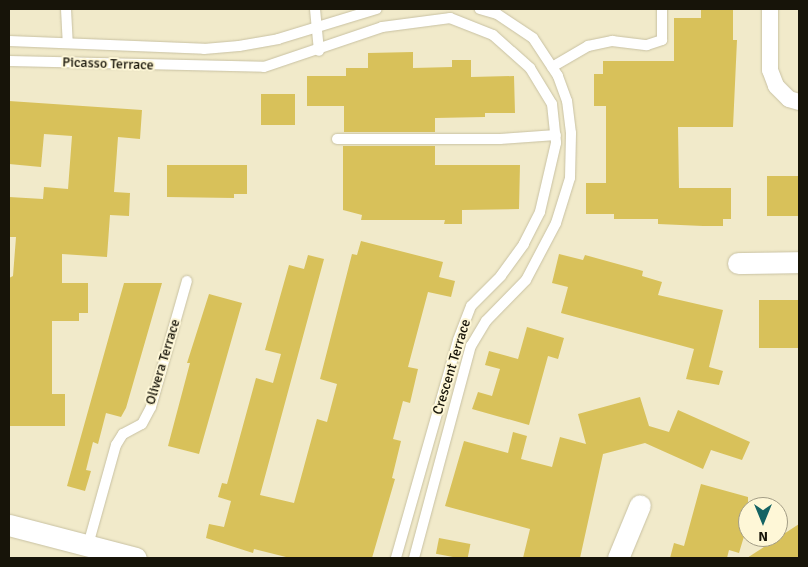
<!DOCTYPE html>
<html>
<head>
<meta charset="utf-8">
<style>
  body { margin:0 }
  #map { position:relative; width:808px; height:567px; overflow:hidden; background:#f1eaca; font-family:Signika,sans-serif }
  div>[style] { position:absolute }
  .building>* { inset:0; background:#d8c15a; transform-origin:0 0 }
  .roads { filter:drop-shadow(0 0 1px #c8c1a2) drop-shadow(0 0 1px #c8c1a2) }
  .service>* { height:10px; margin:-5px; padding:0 5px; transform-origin:5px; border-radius:5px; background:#fff }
  .pedestrian>* { height:16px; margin:-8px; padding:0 8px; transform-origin:8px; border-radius:8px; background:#fff }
  .minor>* { height:21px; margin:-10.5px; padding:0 10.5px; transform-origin:10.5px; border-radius:10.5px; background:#fff }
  span { translate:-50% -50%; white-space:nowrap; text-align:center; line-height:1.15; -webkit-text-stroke:4px #fef7d7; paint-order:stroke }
  .street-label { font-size:14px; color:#171409 }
  .frame { position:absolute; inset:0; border:10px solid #171409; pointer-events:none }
  .north { position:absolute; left:738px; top:497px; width:50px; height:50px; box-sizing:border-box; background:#fef7d7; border:1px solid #a29c85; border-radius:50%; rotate:180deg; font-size:14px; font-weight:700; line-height:20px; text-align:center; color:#171409 }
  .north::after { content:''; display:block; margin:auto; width:18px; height:22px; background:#146363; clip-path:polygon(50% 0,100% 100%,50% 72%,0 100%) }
</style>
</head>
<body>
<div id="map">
  <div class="building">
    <div style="clip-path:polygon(701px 9px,733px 9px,733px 40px,737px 40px,733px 127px,678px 127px,679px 188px,731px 188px,731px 219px,723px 219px,723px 226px,703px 226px,658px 224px,658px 219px,614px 219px,614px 214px,586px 214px,586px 183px,606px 183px,606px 106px,594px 106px,594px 74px,603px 74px,603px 61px,674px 61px,674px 18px,701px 18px)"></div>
    <div style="clip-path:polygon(413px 52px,413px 68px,452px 67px,452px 60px,471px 60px,471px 77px,514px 76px,515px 113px,485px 113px,485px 117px,435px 118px,435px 132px,344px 132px,344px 106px,307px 106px,307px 76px,346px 76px,346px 68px,368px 68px,368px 53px)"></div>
    <div style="left:261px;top:94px;width:34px;height:31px"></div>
    <div style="clip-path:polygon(9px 101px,142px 110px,140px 139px,118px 137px,114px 192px,130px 193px,129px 216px,110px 215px,107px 257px,62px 254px,62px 283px,88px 283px,88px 313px,79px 313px,79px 321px,52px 321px,52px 394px,65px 394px,65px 426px,9px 426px,9px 278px,13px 276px,16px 237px,9px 237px,9px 197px,43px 199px,44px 187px,68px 189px,72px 136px,44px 134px,41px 167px,9px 164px)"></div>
    <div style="clip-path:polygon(343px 146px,435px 146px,435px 165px,520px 165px,519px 209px,462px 210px,462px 224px,444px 224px,445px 220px,361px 220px,362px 215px,343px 210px)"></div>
    <div style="clip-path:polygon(167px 165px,247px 165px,247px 194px,234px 194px,234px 198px,167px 197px)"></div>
    <div style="left:767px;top:176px;width:32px;height:40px"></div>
    <div style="clip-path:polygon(361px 241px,443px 262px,439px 277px,455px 281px,451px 297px,428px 292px,408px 367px,418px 369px,410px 403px,403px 401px,393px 439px,401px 441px,392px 478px,395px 479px,372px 558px,290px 558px,254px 549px,253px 553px,206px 538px,209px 524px,224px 527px,231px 501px,218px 497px,222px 483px,227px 484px,256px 378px,273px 383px,281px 354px,265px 350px,289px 265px,304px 269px,308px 255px,324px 259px,260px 495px,294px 503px,317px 419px,327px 422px,337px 384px,320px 379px,352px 254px,357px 255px)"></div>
    <div style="clip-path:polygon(559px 254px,583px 260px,585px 255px,643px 271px,642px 276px,662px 282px,658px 295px,723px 310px,709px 367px,723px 371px,719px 385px,686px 379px,694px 349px,561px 313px,568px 287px,552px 283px)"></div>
    <div style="clip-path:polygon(124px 283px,162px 283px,126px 408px,121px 417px,106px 413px,98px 444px,93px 442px,86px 470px,91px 471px,85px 491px,67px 486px)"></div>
    <div style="clip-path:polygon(209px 294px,242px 303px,199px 454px,168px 446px,190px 363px,187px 363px)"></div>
    <div style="left:759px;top:300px;width:40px;height:48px"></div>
    <div style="clip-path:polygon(527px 327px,564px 338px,558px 359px,548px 356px,529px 425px,472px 409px,478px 392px,492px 396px,500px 369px,485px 365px,489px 351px,518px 359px)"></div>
    <div style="clip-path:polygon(640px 397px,649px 426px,669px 432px,678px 410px,750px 442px,742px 460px,711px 450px,703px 469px,645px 443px,603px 454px,580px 558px,523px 558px,530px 529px,445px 506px,464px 441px,508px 453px,513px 432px,527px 436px,521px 459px,552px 467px,560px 437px,586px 444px,578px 414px)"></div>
    <div style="clip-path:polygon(701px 484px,748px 497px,748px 523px,739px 553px,729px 550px,727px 558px,670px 558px,674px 543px,684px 546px)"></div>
    <div style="clip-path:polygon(799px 524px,799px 558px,747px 558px)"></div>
    <div style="left:439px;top:538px;width:32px;height:16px;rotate:11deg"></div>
  </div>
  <div class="roads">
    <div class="service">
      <div style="left:66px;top:9px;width:34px;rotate:87deg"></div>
      <div style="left:315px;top:9px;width:42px;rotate:84.6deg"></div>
      <div style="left:9px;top:41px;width:195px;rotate:2.3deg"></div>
      <div style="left:204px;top:49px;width:35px;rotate:-5deg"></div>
      <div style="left:239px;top:46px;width:40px;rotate:-10deg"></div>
      <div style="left:278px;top:39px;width:103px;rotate:-16.9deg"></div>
      <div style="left:9px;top:61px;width:255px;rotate:1.3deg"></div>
      <div style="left:264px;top:67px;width:125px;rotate:-18.7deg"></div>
      <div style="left:382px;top:27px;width:69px;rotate:-7.5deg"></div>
      <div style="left:450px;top:18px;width:46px;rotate:21.6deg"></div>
      <div style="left:493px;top:35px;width:50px;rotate:41.7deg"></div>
      <div style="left:530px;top:68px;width:42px;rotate:58.6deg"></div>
      <div style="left:552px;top:104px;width:39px;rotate:84deg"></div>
      <div style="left:556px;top:143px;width:71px;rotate:103.1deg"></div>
      <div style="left:540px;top:212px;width:36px;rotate:117deg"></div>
      <div style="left:524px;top:244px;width:39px;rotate:126deg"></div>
      <div style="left:501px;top:276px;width:42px;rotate:135deg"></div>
      <div style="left:471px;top:306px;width:36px;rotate:111deg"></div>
      <div style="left:458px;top:340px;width:227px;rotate:105.9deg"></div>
      <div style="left:552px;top:67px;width:42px;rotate:-30.3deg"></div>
      <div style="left:588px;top:46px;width:25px;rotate:-12deg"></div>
      <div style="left:612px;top:41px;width:35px;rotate:7deg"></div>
      <div style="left:647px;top:45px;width:16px;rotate:-18deg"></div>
      <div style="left:662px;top:40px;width:31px;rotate:-90deg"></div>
      <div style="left:337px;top:139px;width:163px"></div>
      <div style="left:500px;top:139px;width:56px;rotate:-4.1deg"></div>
      <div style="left:88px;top:545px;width:104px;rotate:-74.4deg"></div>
      <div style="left:116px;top:445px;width:13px;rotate:-58deg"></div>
      <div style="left:123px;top:434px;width:21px;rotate:-28deg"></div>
      <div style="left:142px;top:424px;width:19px;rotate:-62deg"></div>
      <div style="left:151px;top:407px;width:131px;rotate:-74.1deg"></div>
      <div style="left:414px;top:558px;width:220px;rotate:-75deg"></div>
      <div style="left:471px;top:346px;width:29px;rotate:-59deg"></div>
      <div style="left:486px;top:321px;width:57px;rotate:-45.7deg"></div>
      <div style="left:526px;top:280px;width:64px;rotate:-62.2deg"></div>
      <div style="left:556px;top:223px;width:47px;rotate:-72.7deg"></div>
      <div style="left:570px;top:178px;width:45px;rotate:-88.7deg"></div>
      <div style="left:571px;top:133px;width:32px;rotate:-97deg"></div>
      <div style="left:567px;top:101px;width:27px;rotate:-110deg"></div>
      <div style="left:558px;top:76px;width:45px;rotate:-123.3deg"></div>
      <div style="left:533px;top:38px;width:43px;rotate:-146.3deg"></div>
      <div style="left:497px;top:14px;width:18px;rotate:-164deg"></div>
    </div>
    <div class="pedestrian">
      <div style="left:770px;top:9px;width:61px;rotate:90deg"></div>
      <div style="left:770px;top:70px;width:17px;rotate:69deg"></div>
      <div style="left:776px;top:86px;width:18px;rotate:45deg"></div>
      <div style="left:789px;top:99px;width:10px;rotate:17deg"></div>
    </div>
    <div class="minor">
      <div style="left:738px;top:263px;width:61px;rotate:-0.9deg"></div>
      <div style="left:9px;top:525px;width:131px;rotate:14.6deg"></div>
      <div style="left:618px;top:558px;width:57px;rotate:-67.5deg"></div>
    </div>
  </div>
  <div class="street-label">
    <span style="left:108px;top:64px;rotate:2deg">Picasso Terrace</span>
    <span style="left:163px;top:362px;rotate:-73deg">Olivera Terrace</span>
    <span style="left:452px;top:367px;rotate:-73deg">Crescent Terrace</span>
  </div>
  <div class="frame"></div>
  <div class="north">N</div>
</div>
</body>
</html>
